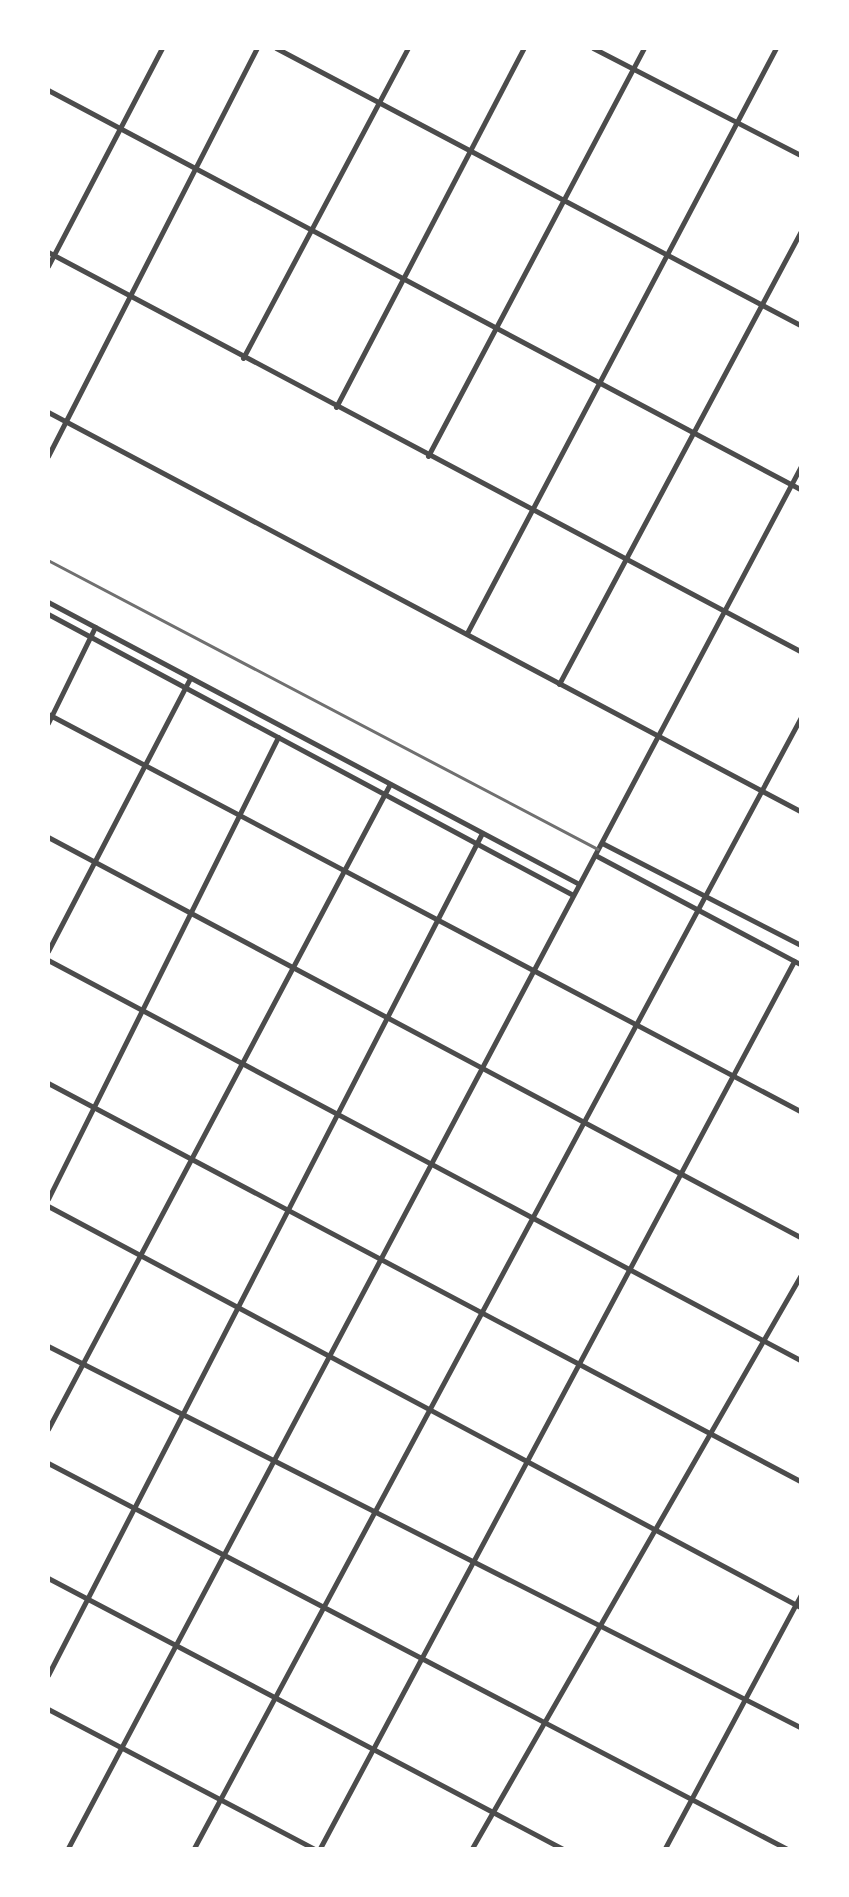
<!DOCTYPE html>
<html>
<head>
<meta charset="utf-8">
<style>
  body { margin:0 }
  #map { position:relative; width:849px; height:1897px; overflow:hidden; background:#fff; font-family:"DejaVu Sans",sans-serif }
  div>[style] { position:absolute }
  .minor>* { height:5px; margin:-2.5px; padding:0 2.5px; transform-origin:2.5px; border-radius:2.5px; background:#4c4c4c }
  .rail>* { height:2.5px; margin:-1.25px; padding:0 1.25px; transform-origin:1.25px; border-radius:1.25px; background:#707070 }
  span { translate:-50% -50%; white-space:nowrap; text-align:center; line-height:1.15; -webkit-text-stroke:9px #fff; paint-order:stroke }
  .frame { position:absolute; inset:0; border:50px solid #fff; pointer-events:none }
</style>
</head>
<body>
<div id="map">
  <div class="minor">
    <div style="left:276px;top:48px;width:595px;rotate:27.86deg"></div>
    <div style="left:593px;top:48px;width:235px;rotate:27.3deg"></div>
    <div style="left:48px;top:90px;width:854px;rotate:27.95deg"></div>
    <div style="left:48px;top:252px;width:854px;rotate:27.95deg"></div>
    <div style="left:48px;top:266px;width:246px;rotate:-62.4deg"></div>
    <div style="left:243px;top:358px;width:351px;rotate:-62deg"></div>
    <div style="left:336px;top:407px;width:405px;rotate:-62.4deg"></div>
    <div style="left:48px;top:412px;width:854px;rotate:27.95deg"></div>
    <div style="left:48px;top:456px;width:458px;rotate:-62.9deg"></div>
    <div style="left:428px;top:456px;width:462px;rotate:-62.1deg"></div>
    <div style="left:48px;top:602px;width:601px;rotate:27.97deg"></div>
    <div style="left:48px;top:614px;width:595px;rotate:28.16deg"></div>
    <div style="left:467px;top:633px;width:662px;rotate:-62.16deg"></div>
    <div style="left:559px;top:684px;width:516px;rotate:-61.89deg"></div>
    <div style="left:48px;top:714px;width:853px;rotate:27.83deg"></div>
    <div style="left:48px;top:723px;width:107px;rotate:-63.9deg"></div>
    <div style="left:48px;top:837px;width:854px;rotate:28.01deg"></div>
    <div style="left:602px;top:843px;width:225px;rotate:27.2deg"></div>
    <div style="left:595px;top:855px;width:234px;rotate:28deg"></div>
    <div style="left:48px;top:951px;width:308px;rotate:-62.5deg"></div>
    <div style="left:48px;top:960px;width:854px;rotate:28.01deg"></div>
    <div style="left:48px;top:1083px;width:853px;rotate:27.89deg"></div>
    <div style="left:48px;top:1199px;width:516px;rotate:-63.53deg"></div>
    <div style="left:48px;top:1206px;width:854px;rotate:28.06deg"></div>
    <div style="left:48px;top:1346px;width:845px;rotate:26.87deg"></div>
    <div style="left:48px;top:1429px;width:730px;rotate:-62.07deg"></div>
    <div style="left:48px;top:1463px;width:836px;rotate:27.58deg"></div>
    <div style="left:48px;top:1578px;width:584px;rotate:27.75deg"></div>
    <div style="left:48px;top:1675px;width:947px;rotate:-62.73deg"></div>
    <div style="left:48px;top:1709px;width:303px;rotate:27.7deg"></div>
    <div style="left:67px;top:1850px;width:1569px;rotate:-62.06deg"></div>
    <div style="left:193px;top:1850px;width:1288px;rotate:-61.78deg"></div>
    <div style="left:319px;top:1850px;width:1008px;rotate:-61.88deg"></div>
    <div style="left:471px;top:1850px;width:665px;rotate:-60.16deg"></div>
    <div style="left:664px;top:1850px;width:292px;rotate:-61.8deg"></div>
    <div style="left:800px;top:1850px;width:4px;rotate:-56deg"></div>
  </div>
  <div class="rail">
    <div style="left:48px;top:560px;width:621px;rotate:27.72deg"></div>
  </div>
  <div class="frame"></div>
</div>
</body>
</html>
